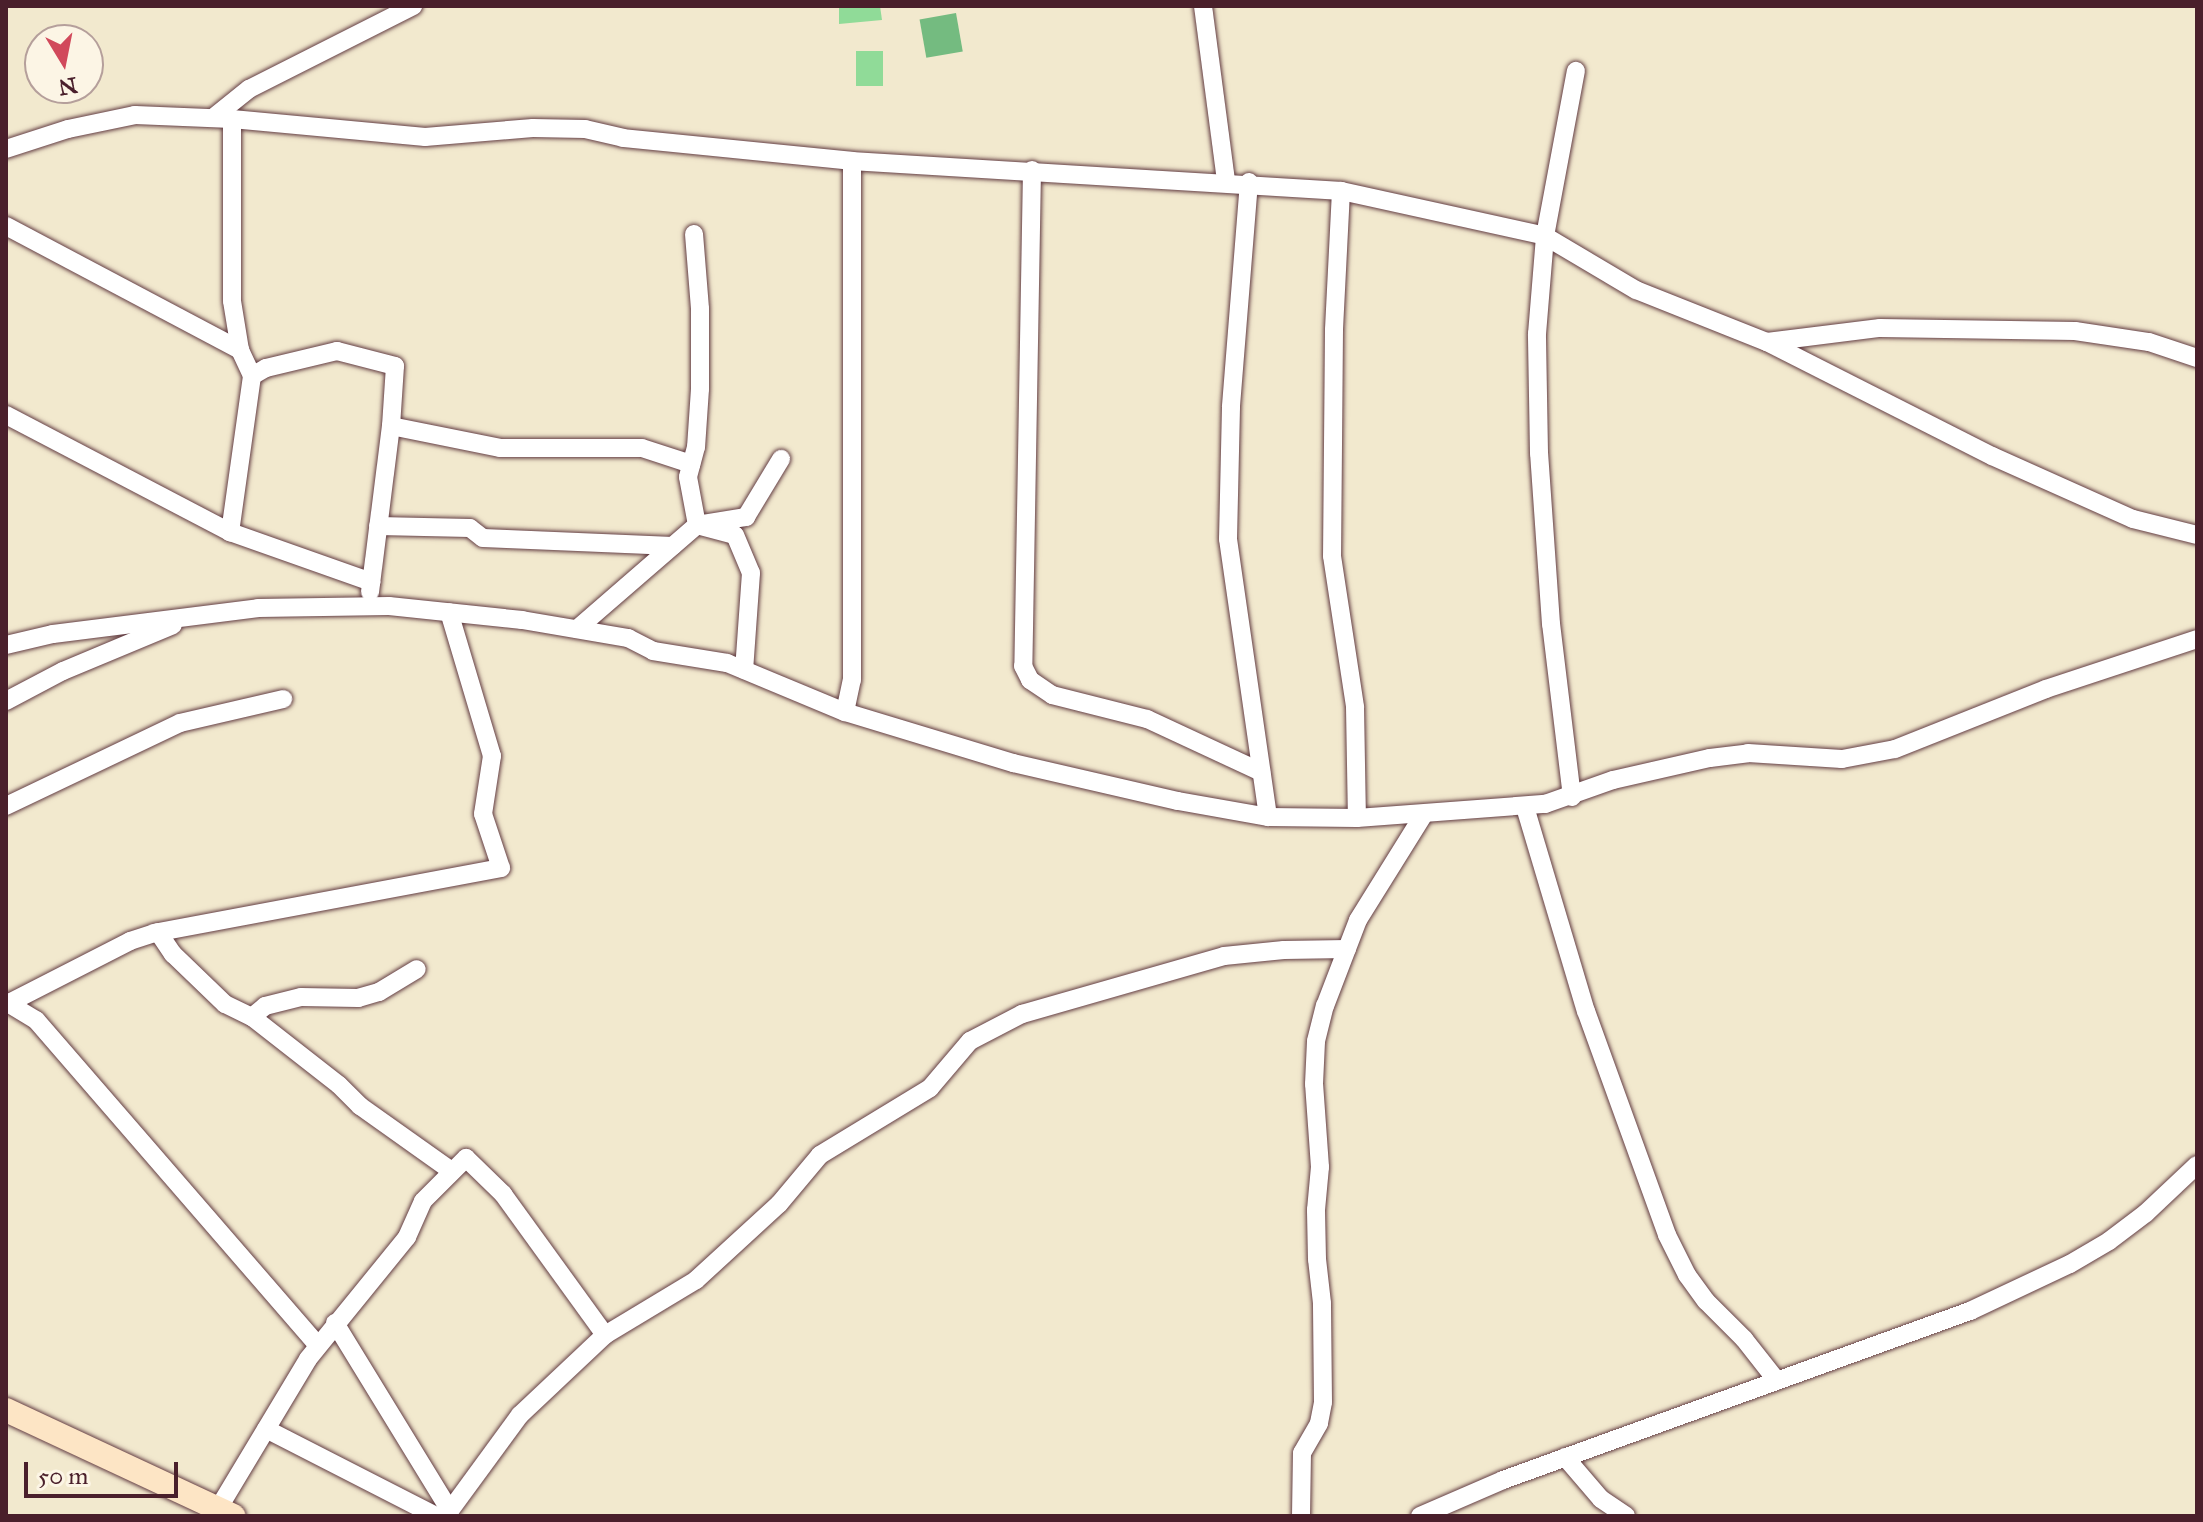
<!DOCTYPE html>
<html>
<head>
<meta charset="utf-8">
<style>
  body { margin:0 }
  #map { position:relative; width:2203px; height:1522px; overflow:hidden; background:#f2e9ce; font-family:"IM FELL Great Primer",serif }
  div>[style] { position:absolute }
  .green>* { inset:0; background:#90db98; transform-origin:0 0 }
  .forest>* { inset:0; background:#74bb80; transform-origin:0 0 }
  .roads { filter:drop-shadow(0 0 2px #633d43) drop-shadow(0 0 2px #633d43) }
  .street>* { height:18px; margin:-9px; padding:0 9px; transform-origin:9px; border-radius:9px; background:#fff }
  .secondary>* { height:24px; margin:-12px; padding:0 12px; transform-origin:12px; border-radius:12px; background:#fde5c5 }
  span { translate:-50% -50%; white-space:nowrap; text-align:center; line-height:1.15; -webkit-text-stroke:7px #fcf5e5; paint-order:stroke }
  .frame { position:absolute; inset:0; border:8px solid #4a1f2b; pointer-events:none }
  .north { position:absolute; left:24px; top:24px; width:80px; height:80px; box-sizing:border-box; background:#fcf5e5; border:2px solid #b59f9b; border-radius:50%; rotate:170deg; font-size:22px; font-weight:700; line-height:32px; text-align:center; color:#4a1f2b }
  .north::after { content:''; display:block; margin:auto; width:28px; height:36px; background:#d1495b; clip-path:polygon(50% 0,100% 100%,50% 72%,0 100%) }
  .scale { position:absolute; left:24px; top:1462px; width:154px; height:36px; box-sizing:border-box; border:4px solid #4a1f2b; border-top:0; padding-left:10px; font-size:24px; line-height:28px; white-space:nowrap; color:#4a1f2b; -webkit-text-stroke:6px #fcf5e5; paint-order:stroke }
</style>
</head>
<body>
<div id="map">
  <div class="green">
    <div style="clip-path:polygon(839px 6px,880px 6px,882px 20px,839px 24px)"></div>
    <div style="left:856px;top:51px;width:27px;height:35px"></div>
  </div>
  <div class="forest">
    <div style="left:956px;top:13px;width:39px;height:37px;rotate:80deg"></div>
  </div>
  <div class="roads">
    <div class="street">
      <div style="left:1203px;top:6px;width:177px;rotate:82.5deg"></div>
      <div style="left:214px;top:117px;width:45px;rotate:-38.7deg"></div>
      <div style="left:249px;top:89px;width:184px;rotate:-26.8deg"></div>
      <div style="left:232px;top:119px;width:182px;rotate:90deg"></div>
      <div style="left:232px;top:301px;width:50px;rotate:80.7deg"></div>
      <div style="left:240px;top:350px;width:29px;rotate:65deg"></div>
      <div style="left:252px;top:376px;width:158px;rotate:98deg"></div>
      <div style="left:230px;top:532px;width:150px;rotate:19.5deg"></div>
      <div style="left:6px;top:149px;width:65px;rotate:-17.9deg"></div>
      <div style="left:68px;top:129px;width:68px;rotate:-11.8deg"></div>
      <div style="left:135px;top:115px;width:97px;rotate:2.4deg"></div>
      <div style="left:232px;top:119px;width:194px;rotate:5.3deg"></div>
      <div style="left:425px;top:137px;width:108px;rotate:-4.8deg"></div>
      <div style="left:533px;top:128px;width:52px;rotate:1.1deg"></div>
      <div style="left:585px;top:129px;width:39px;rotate:13deg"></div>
      <div style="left:623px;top:138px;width:230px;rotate:5.7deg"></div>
      <div style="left:852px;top:161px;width:490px;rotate:3.5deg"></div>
      <div style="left:1341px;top:191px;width:209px;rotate:12.4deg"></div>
      <div style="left:1545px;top:236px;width:106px;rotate:30.7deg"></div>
      <div style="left:1636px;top:290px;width:141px;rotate:21.7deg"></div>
      <div style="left:1767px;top:342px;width:114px;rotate:-7.1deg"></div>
      <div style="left:1880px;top:328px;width:195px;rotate:0.9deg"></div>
      <div style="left:2075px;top:331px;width:75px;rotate:8.5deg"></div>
      <div style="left:2149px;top:342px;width:51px;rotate:18.4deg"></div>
      <div style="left:1032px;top:170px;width:496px;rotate:91deg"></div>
      <div style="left:1023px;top:666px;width:16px;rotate:63deg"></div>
      <div style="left:1030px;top:680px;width:27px;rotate:34deg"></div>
      <div style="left:1052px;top:695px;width:98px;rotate:14.2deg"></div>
      <div style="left:1147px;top:719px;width:126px;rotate:24.9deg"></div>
      <div style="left:1249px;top:182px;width:226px;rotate:94.6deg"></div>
      <div style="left:1231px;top:407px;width:132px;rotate:91.3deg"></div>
      <div style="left:1228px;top:539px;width:281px;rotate:81.8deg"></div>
      <div style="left:1341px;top:191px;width:139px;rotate:92.9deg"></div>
      <div style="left:1334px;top:330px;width:226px;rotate:90.5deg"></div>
      <div style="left:1332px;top:556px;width:153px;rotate:81.3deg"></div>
      <div style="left:1355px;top:707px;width:111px;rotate:89deg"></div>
      <div style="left:6px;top:226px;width:265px;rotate:27.9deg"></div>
      <div style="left:694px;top:234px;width:75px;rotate:85.4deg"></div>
      <div style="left:700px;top:309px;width:80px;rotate:90deg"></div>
      <div style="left:700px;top:389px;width:58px;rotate:93.9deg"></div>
      <div style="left:696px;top:447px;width:31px;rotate:105deg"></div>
      <div style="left:688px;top:477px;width:49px;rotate:79.4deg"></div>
      <div style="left:697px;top:525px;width:39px;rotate:15deg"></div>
      <div style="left:735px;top:535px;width:41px;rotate:67.2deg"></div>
      <div style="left:751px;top:573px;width:97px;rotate:94.1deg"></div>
      <div style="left:1767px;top:342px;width:252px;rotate:26.9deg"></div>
      <div style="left:1992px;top:456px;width:154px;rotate:24.1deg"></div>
      <div style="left:2133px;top:519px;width:66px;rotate:14deg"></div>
      <div style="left:252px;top:376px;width:16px;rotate:-30deg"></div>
      <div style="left:266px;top:368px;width:73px;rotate:-13.5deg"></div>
      <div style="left:337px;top:351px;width:60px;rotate:14.5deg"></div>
      <div style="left:395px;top:366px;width:60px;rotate:93.8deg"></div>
      <div style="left:6px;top:415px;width:253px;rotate:27.6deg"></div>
      <div style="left:378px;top:526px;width:92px;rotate:1.2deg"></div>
      <div style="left:470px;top:528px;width:16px;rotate:38deg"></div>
      <div style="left:483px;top:538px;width:190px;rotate:2.4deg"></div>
      <div style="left:370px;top:592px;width:167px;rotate:-82.8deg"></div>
      <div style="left:391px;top:426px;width:111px;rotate:11.4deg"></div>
      <div style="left:500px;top:448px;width:142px"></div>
      <div style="left:642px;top:448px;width:52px;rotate:18.1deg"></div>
      <div style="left:577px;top:629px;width:159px;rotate:-40.9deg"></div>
      <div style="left:697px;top:525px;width:50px;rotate:-9.3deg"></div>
      <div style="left:746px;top:517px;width:68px;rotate:-58.9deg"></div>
      <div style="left:6px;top:645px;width:48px;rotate:-13.2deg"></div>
      <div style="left:53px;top:634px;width:207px;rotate:-7.2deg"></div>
      <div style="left:258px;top:608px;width:131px;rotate:-0.9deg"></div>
      <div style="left:389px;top:606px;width:134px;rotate:6deg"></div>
      <div style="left:522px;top:620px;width:108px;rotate:9.6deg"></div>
      <div style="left:628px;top:638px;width:28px;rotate:27deg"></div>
      <div style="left:653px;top:651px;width:75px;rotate:9.2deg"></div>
      <div style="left:727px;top:663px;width:128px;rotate:22.6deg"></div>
      <div style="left:845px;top:712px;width:176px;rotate:16.9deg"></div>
      <div style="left:1013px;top:763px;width:169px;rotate:13deg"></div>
      <div style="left:1178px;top:801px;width:91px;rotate:10.1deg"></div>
      <div style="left:1268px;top:817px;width:89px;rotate:0.6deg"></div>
      <div style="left:1357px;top:818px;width:189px;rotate:-4.3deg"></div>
      <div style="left:1545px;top:804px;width:72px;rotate:-19.4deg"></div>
      <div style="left:1613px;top:780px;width:99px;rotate:-12.8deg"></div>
      <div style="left:1710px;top:758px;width:38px;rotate:-7deg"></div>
      <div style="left:1748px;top:753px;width:94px;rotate:3.7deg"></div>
      <div style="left:1842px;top:759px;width:54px;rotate:-10.7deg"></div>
      <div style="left:1895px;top:749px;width:162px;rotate:-21.7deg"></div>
      <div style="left:2046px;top:689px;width:159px;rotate:-18.3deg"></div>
      <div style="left:6px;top:701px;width:64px;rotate:-27.8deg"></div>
      <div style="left:63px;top:671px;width:119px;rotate:-22.7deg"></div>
      <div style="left:845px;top:712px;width:33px;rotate:-78deg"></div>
      <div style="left:852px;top:680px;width:519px;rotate:-90deg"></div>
      <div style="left:1572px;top:797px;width:174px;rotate:-96.9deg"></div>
      <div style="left:1551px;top:624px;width:171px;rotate:-94deg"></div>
      <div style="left:1539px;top:453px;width:119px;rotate:-91deg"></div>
      <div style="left:1537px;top:334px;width:98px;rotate:-85.3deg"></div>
      <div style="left:1545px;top:236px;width:168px;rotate:-79.4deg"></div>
      <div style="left:6px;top:806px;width:193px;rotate:-25.5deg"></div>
      <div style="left:180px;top:723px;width:106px;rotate:-13.1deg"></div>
      <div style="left:1525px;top:807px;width:213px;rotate:73.4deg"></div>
      <div style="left:1586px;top:1011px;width:238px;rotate:70.1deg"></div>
      <div style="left:1667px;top:1235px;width:45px;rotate:63.4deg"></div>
      <div style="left:1687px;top:1275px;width:32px;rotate:54deg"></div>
      <div style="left:1706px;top:1301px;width:54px;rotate:45deg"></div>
      <div style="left:1744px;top:1339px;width:53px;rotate:51.8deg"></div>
      <div style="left:158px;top:932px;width:27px;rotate:56deg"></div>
      <div style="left:173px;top:954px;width:72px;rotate:43.9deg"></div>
      <div style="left:225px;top:1004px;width:30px;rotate:26deg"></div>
      <div style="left:252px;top:1017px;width:110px;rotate:38deg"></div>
      <div style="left:339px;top:1085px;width:30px;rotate:45deg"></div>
      <div style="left:360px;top:1106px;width:110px;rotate:35.4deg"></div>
      <div style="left:6px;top:1002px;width:35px;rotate:31deg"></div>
      <div style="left:36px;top:1020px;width:430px;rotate:49.1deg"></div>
      <div style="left:11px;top:1002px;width:134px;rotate:-27.1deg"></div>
      <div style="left:130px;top:941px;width:25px;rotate:-18deg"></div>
      <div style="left:154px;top:933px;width:353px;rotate:-10.6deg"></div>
      <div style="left:501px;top:868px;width:57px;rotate:-108.4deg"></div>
      <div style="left:483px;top:814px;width:59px;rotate:-81.2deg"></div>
      <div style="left:492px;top:756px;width:150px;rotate:-106.6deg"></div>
      <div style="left:252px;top:1017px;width:17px;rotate:-40deg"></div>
      <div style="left:265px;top:1006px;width:37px;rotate:-14deg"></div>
      <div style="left:301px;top:997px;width:57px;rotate:1deg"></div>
      <div style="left:358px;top:998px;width:22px;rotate:-16deg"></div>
      <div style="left:379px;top:992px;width:44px;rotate:-31.2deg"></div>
      <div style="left:335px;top:1323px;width:220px;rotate:58.5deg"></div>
      <div style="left:266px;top:1429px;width:191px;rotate:27.1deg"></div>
      <div style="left:1565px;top:1457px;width:55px;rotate:49.4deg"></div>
      <div style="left:1601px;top:1499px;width:30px;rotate:34deg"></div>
      <div style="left:218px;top:1509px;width:175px;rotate:-59deg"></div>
      <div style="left:308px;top:1359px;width:157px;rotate:-50.9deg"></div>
      <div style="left:407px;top:1237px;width:39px;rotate:-66deg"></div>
      <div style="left:423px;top:1201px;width:61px;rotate:-45deg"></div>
      <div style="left:466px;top:1158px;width:52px;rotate:44.2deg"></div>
      <div style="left:503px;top:1194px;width:174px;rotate:54.1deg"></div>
      <div style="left:446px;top:1516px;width:125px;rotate:-53.8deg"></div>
      <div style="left:520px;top:1415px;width:117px;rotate:-43.3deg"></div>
      <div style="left:605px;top:1335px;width:106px;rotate:-31.1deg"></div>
      <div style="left:696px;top:1280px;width:113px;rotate:-42.5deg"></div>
      <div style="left:779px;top:1204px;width:64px;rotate:-50.1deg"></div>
      <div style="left:820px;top:1155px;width:129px;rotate:-31.3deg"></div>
      <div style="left:930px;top:1088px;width:62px;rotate:-49.6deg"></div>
      <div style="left:970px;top:1041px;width:59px;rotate:-27.4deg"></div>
      <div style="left:1022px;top:1014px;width:210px;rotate:-16deg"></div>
      <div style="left:1224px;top:956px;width:60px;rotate:-5.7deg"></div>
      <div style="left:1284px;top:950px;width:63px;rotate:-0.9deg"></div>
      <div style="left:1301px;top:1516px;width:63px;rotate:-89.1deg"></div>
      <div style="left:1302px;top:1453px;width:34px;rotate:-60deg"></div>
      <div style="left:1319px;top:1423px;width:21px;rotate:-79deg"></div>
      <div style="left:1323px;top:1402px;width:99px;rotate:-90.6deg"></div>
      <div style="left:1322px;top:1303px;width:44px;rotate:-96.5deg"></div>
      <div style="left:1317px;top:1259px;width:49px;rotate:-91.2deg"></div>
      <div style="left:1316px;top:1210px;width:43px;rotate:-84.7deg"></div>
      <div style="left:1320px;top:1167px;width:83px;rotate:-94.1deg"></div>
      <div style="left:1314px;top:1084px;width:43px;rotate:-87.3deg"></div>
      <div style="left:1316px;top:1041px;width:36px;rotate:-76deg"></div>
      <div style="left:1325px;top:1006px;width:92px;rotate:-69deg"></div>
      <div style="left:1358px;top:920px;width:125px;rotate:-58.1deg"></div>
      <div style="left:1420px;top:1516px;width:90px;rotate:-23.4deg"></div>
      <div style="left:1503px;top:1480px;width:497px;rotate:-19.9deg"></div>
      <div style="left:1970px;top:1311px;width:110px;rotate:-25.2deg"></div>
      <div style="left:2070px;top:1264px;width:45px;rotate:-30.5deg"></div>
      <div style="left:2109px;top:1241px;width:46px;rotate:-37.1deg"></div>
      <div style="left:2146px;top:1213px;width:70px;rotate:-43.3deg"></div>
    </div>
    <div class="secondary">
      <div style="left:6px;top:1410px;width:251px;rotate:25deg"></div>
    </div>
  </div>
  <div class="frame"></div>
  <div class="north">N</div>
  <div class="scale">50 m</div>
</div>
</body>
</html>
